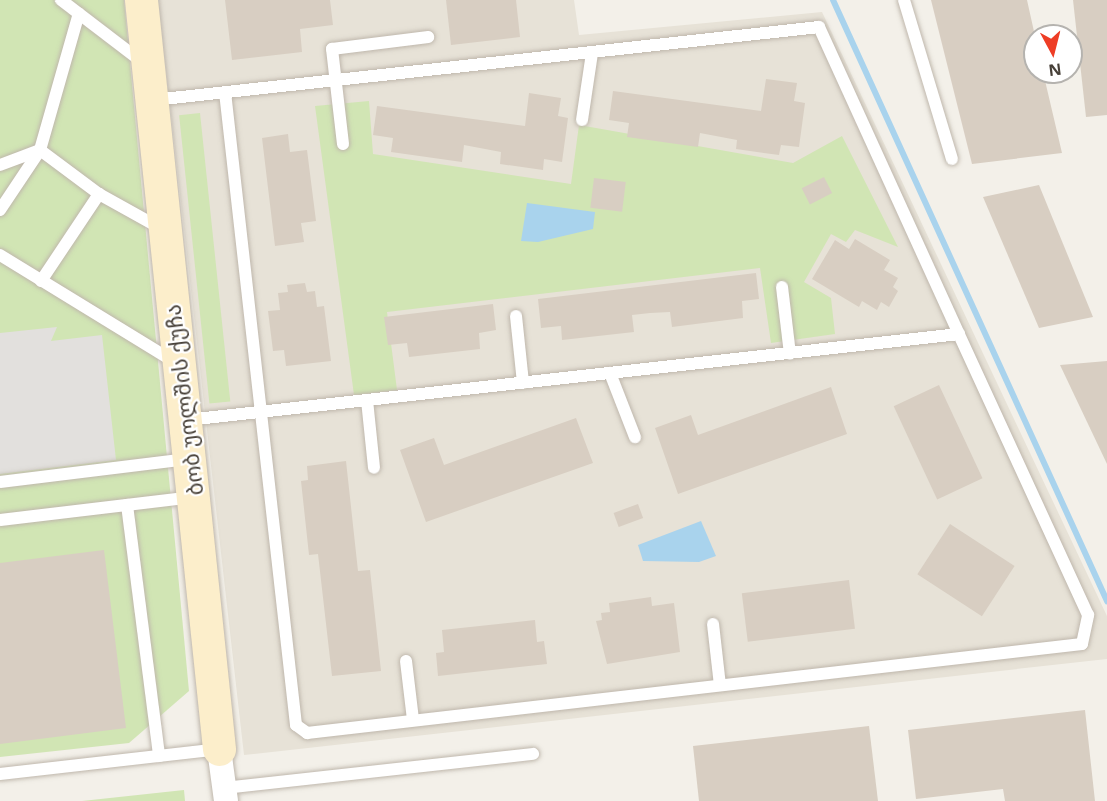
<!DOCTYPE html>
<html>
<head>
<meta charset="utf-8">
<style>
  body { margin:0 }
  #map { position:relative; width:1107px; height:801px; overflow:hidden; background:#f3f0e9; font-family:"Open Sans","Noto Sans Georgian",sans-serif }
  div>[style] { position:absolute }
  .residential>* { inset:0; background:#e7e2d7 }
  .green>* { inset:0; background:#d1e5b4; transform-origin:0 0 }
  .parking>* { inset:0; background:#e2e0dd }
  .water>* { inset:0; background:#a9d3ed }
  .stream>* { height:6px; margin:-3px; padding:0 3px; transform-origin:3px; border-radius:3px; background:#a9d3ed }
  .building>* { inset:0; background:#d8cec2; transform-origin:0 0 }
  .roads { filter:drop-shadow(0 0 2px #bfb7ac) drop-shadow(0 0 2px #bfb7ac) }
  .lane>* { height:12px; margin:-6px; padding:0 6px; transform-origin:6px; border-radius:6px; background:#fff }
  .street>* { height:24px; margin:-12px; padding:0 12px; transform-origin:12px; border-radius:12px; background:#fff }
  .secondary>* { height:33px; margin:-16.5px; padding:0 16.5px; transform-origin:16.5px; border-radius:16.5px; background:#fceecb }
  span { translate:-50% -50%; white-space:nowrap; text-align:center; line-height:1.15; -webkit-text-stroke:4.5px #fff; paint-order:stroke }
  .street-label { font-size:21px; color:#474038 }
  .north { position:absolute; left:1023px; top:24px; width:60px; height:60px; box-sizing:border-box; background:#fff; border:2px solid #b5b3af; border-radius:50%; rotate:173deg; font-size:16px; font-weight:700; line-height:24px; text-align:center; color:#474038 }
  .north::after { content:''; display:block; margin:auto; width:21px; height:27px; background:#ee3d25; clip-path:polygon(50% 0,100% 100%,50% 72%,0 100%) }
</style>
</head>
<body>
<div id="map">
  <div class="residential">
    <div style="clip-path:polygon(158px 0,574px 0,579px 35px,822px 12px,1107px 616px,1107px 659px,244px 755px)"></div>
  </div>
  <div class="green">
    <div style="clip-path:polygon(0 0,124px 0,189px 691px,129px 743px,0 757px)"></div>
    <div style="clip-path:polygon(369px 101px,373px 154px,571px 184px,579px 125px,793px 163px,842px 136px,898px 247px,855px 230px,846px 242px,831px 234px,804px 282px,831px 298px,835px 334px,771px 343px,760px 268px,387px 312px,397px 390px,354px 395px,315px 106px)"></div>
    <div style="left:200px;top:113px;width:290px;height:21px;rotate:84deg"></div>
    <div style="clip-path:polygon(184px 790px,185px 801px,82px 801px)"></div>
  </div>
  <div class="parking">
    <div style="clip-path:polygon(57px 327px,51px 341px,102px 335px,116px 460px,0 474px,0 333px)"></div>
  </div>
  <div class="water">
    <div style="clip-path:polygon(527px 203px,595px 212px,593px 229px,538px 242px,521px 241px)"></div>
    <div style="clip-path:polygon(701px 521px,716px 556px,699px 562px,643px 561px,638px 545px)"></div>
  </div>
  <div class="stream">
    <div style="left:833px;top:0;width:661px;rotate:65.49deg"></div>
  </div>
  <div class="building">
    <div style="clip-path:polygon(225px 0,330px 0,333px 25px,300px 29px,302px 52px,232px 60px)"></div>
    <div style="clip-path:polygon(446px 0,516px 0,520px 37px,451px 45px)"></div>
    <div style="clip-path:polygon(931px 0,1027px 0,1035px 36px,1035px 72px,1043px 72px,1062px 153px,972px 164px)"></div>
    <div style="clip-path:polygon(1073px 0,1107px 0,1107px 115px,1086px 117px)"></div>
    <div style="clip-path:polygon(766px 79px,797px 83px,794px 101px,805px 103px,799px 147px,781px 145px,779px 155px,736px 149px,737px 140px,700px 133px,698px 147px,627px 137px,629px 123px,609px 120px,613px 91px,761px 111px)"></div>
    <div style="clip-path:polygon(529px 93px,561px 98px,558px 116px,568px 118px,562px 162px,544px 159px,543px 170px,500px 164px,501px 152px,464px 145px,462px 162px,391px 152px,393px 138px,373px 135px,377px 106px,525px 126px)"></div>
    <div style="clip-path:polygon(288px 134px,290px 152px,307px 150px,316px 221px,301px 223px,304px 242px,275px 246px,262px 138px)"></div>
    <div style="left:824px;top:177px;width:18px;height:25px;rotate:63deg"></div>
    <div style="left:594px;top:178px;width:32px;height:30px;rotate:7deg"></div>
    <div style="clip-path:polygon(1039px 185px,1093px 317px,1039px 328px,983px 197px)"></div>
    <div style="clip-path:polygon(855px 239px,890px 260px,884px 270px,898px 278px,893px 287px,898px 291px,889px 307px,881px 302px,877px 310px,862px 301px,859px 307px,812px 279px,835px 240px,849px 249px)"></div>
    <div style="clip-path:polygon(756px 273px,759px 299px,742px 301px,743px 318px,672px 327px,670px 312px,650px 313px,632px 315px,634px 332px,562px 340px,561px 326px,541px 328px,538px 299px)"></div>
    <div style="clip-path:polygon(305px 283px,307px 292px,315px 291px,317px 307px,324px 306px,331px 361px,286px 366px,284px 350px,273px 351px,268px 311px,280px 310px,278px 293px,288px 292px,287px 285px)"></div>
    <div style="clip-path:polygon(493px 304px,496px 330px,479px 333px,480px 349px,409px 357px,407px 343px,388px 345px,384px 317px)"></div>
    <div style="clip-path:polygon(1107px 361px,1107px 464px,1060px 365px)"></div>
    <div style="left:939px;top:385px;width:103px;height:50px;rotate:65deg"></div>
    <div style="clip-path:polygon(831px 387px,847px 434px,678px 494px,655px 428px,691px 415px,698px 435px)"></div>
    <div style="clip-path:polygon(576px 418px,593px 463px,426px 522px,400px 450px,434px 438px,444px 465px)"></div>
    <div style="clip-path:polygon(346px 461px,358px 571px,370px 570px,381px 671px,332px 676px,318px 554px,309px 555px,301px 481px,308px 480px,307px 466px)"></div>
    <div style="left:638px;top:504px;width:15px;height:26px;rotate:70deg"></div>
    <div style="left:950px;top:524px;width:77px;height:60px;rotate:33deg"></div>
    <div style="clip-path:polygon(104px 550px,126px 728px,0 744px,0 563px)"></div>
    <div style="left:849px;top:580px;width:49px;height:108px;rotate:83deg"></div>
    <div style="clip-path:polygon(651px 597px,652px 606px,674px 603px,680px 652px,607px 664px,596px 621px,602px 620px,601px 613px,610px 612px,609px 603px)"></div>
    <div style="clip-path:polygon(535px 620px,537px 642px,544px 641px,547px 664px,438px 676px,436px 653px,444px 652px,442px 630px)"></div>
    <div style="clip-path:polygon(1085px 710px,1095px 801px,1005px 801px,1003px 789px,916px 799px,908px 730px)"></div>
    <div style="clip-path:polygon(869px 726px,878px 801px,699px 801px,693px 746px)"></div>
  </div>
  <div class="roads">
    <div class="lane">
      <div style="left:61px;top:0;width:102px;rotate:37.4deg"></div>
      <div style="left:904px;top:0;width:166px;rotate:73.2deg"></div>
      <div style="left:225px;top:92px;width:637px;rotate:83.6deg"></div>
      <div style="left:296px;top:725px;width:14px;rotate:36deg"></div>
      <div style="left:307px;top:733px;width:780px;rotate:-6.55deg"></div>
      <div style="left:1082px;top:644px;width:30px;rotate:-78deg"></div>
      <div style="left:1088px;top:615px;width:309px;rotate:-114.7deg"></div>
      <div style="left:154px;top:100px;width:669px;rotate:-6.26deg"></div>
      <div style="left:819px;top:27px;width:337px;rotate:65.5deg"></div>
      <div style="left:959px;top:334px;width:777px;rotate:173.64deg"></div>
      <div style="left:582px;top:120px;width:68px;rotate:-81.5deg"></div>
      <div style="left:343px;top:144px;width:96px;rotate:-96.6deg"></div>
      <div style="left:332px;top:49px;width:97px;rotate:-7.1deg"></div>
      <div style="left:0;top:165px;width:43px;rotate:-20.6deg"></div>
      <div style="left:40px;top:150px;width:74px;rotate:36.7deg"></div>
      <div style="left:99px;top:194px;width:70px;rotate:29.1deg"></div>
      <div style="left:0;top:210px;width:72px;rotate:-56.3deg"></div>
      <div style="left:40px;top:150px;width:142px;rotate:-74.1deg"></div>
      <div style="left:0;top:255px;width:206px;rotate:31.5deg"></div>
      <div style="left:41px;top:281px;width:105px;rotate:-56.3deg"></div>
      <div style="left:782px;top:287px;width:67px;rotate:83.2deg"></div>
      <div style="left:516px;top:316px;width:67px;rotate:84deg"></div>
      <div style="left:610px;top:373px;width:69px;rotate:68.7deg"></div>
      <div style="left:367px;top:400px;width:68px;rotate:84.1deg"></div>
      <div style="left:0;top:482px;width:187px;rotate:-7deg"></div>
      <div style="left:127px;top:505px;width:253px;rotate:82.7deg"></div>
      <div style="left:0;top:520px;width:193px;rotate:-6.8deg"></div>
      <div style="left:713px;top:624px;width:61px;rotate:83.5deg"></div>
      <div style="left:406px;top:661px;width:59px;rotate:83.2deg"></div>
      <div style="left:0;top:774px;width:219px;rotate:-6.5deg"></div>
      <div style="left:224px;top:788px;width:311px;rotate:-6.3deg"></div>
    </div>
    <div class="street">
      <div style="left:219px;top:749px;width:52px;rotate:82.3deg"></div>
    </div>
    <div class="secondary">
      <div style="left:141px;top:0;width:753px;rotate:84.05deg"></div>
    </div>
  </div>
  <div class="street-label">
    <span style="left:184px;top:400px;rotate:-97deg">ბობ უოლშის ქუჩა</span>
  </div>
  <div class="north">N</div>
</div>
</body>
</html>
